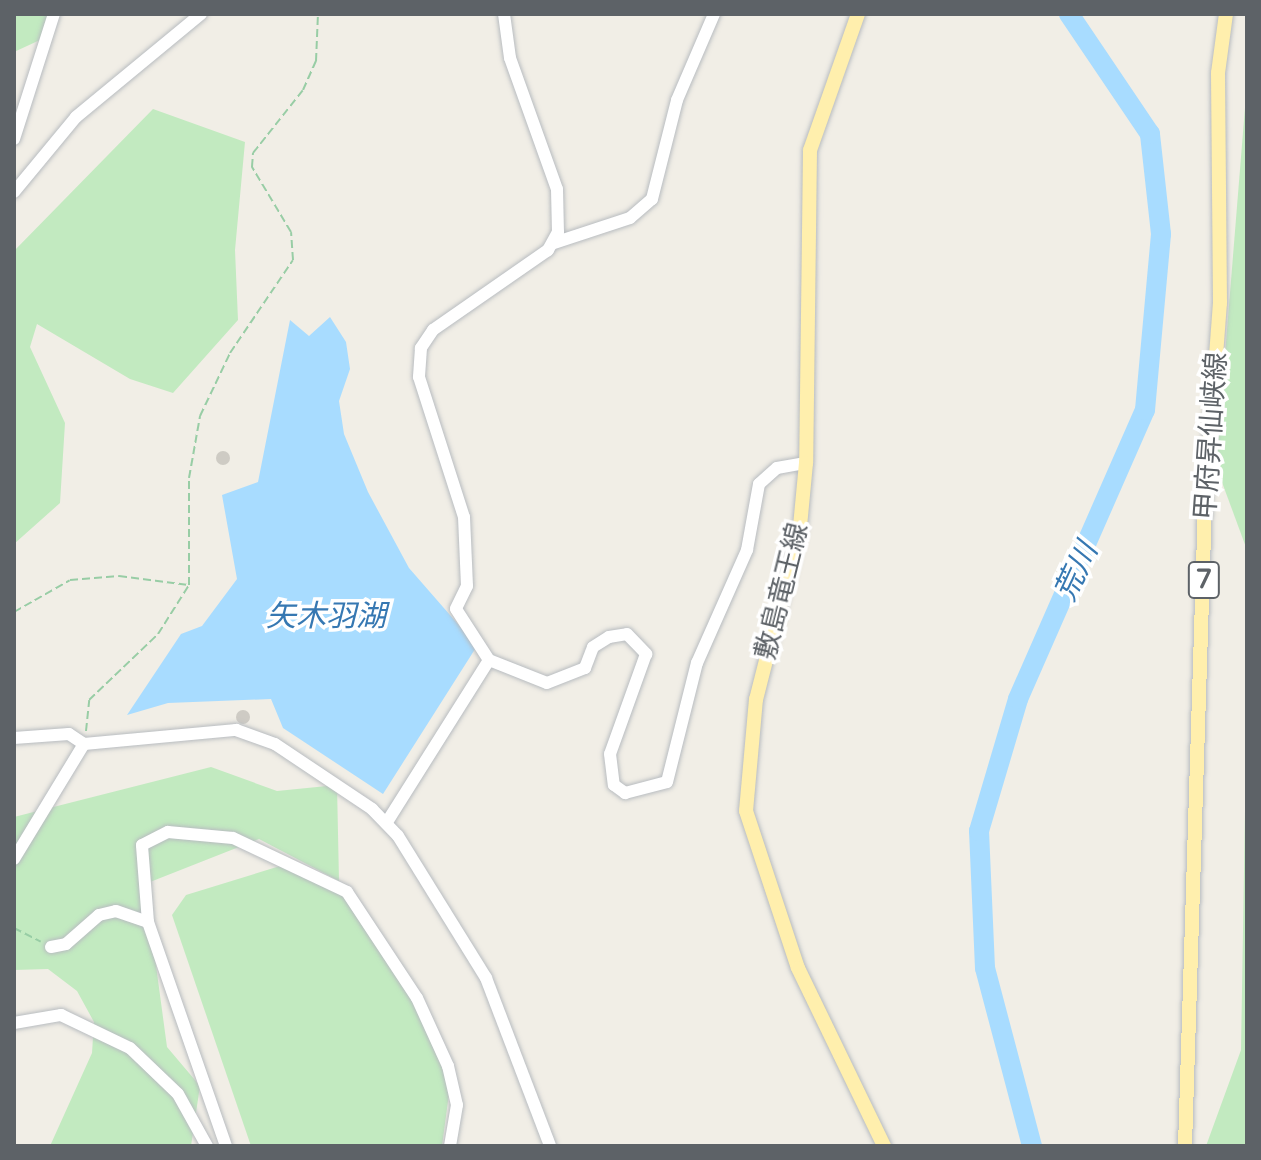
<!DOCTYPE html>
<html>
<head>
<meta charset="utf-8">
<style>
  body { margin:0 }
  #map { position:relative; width:1261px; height:1160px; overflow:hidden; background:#f1eee6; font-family:"Varela Round","Noto Sans JP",sans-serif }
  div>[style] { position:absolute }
  .green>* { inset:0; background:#c2eac0 }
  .water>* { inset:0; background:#a8dcff }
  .river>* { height:20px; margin:-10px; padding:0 10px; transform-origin:10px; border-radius:10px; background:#a8dcff }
  .building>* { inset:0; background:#cecbc4 }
  .round { border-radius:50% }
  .path>* { height:2px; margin-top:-1px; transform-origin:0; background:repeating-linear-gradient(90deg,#98cda5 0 8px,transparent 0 12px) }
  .roads { filter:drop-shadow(0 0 2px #b8bcc0) drop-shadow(0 0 2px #b8bcc0) }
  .minor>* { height:12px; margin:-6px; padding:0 6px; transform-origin:6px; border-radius:6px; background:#fff }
  .major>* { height:14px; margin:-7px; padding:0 7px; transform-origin:7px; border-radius:7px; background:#ffefad }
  span { translate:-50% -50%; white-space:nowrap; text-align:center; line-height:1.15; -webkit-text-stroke:7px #fff; paint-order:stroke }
  .shield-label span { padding:2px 6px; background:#fff; border:2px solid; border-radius:6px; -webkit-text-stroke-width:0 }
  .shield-label { font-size:26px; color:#5d6267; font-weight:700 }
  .street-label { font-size:28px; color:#5d6267 }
  .water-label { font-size:30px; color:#3678b2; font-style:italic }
  .frame { position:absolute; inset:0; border:16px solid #5d6267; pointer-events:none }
</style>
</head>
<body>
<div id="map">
  <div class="green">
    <div style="clip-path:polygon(14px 14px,49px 14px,40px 40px,14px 52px)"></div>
    <div style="clip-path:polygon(1247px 83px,1247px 550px,1216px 466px)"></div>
    <div style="clip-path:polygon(153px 109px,245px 142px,235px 250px,238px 320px,173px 393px,130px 379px,37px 324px,30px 347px,65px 423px,60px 503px,14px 544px,14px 251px)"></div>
    <div style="clip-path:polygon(1247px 690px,1247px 1146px,1206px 1146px,1241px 1050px)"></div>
    <div style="clip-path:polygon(211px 767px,277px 791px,337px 785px,339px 881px,259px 839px,145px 884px,167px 1047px,200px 1086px,191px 1146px,50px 1146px,92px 1053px,94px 1022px,77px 991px,48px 969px,14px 970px,14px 817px)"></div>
    <div style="clip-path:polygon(280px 866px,340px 892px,413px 1001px,450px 1086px,442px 1146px,251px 1146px,172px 915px,186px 895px)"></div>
  </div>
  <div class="water">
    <div style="clip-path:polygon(330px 317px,346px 342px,350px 369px,339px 401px,344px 434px,368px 492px,409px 568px,477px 646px,383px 794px,283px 728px,271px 699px,168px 703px,127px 715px,181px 634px,202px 626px,237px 579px,222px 495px,258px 482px,290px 320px,309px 336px)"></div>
  </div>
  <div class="river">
    <div style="left:1032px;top:1146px;width:184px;rotate:-104.8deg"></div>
    <div style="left:985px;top:968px;width:137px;rotate:-92.5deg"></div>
    <div style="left:979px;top:831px;width:138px;rotate:-73.5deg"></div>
    <div style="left:1018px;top:699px;width:316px;rotate:-66.3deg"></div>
    <div style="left:1145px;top:410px;width:177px;rotate:-84.8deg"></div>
    <div style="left:1161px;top:234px;width:101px;rotate:-96.3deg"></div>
    <div style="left:1150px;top:134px;width:145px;rotate:-124deg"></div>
  </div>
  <div class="building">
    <div class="round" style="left:216px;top:451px;width:14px;height:14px"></div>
    <div class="round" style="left:236px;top:710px;width:14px;height:14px"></div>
  </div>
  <div class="path">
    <div style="left:14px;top:612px;width:64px;rotate:-29.7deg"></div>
    <div style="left:70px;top:580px;width:49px;rotate:-4.7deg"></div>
    <div style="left:119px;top:576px;width:70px;rotate:7.4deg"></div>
    <div style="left:86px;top:731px;width:31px;rotate:-84deg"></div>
    <div style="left:89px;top:700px;width:95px;rotate:-43.7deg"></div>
    <div style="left:158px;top:634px;width:58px;rotate:-57.7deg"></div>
    <div style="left:189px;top:585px;width:107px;rotate:-90deg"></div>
    <div style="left:189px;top:478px;width:63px;rotate:-79.9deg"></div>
    <div style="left:200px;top:416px;width:70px;rotate:-64.5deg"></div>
    <div style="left:230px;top:353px;width:112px;rotate:-55.9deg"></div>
    <div style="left:293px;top:260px;width:28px;rotate:-94deg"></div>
    <div style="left:291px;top:232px;width:76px;rotate:-121deg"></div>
    <div style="left:252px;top:167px;width:14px;rotate:-86deg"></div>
    <div style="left:253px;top:153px;width:80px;rotate:-51.6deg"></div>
    <div style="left:303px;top:90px;width:32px;rotate:-66deg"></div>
    <div style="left:316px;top:61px;width:47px;rotate:-87.6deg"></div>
    <div style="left:14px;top:928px;width:30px;rotate:27deg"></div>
  </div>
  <div class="roads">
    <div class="minor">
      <div style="left:504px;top:14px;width:44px;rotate:82.2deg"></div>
      <div style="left:510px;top:58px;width:139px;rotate:70.3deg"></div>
      <div style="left:557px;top:189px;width:43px;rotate:88.7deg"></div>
      <div style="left:558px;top:232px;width:21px;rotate:119deg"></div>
      <div style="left:548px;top:250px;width:140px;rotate:145.2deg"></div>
      <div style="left:433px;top:330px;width:22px;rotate:124deg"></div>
      <div style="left:421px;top:348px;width:29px;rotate:94deg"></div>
      <div style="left:419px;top:377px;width:147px;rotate:72.2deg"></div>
      <div style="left:464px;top:517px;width:69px;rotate:87.5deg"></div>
      <div style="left:467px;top:586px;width:25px;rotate:116deg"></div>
      <div style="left:456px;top:609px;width:61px;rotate:57.1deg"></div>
      <div style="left:489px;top:660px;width:62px;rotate:21.6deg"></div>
      <div style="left:547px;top:683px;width:41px;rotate:-21.5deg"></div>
      <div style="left:585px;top:668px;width:22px;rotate:-69deg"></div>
      <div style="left:593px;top:647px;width:19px;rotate:-32deg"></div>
      <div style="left:609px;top:637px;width:18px;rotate:-9deg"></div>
      <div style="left:627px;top:634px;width:28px;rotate:46deg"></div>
      <div style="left:646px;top:654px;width:106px;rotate:109.8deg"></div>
      <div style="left:610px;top:754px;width:31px;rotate:83deg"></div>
      <div style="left:614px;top:785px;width:14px;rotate:36deg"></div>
      <div style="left:625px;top:793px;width:43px;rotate:-14.7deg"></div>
      <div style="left:667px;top:782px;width:123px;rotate:-75.9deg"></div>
      <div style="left:697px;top:663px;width:124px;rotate:-66.1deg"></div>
      <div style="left:747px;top:550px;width:67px;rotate:-79.7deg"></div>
      <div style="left:759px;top:484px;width:24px;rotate:-42deg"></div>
      <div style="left:777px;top:468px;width:29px;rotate:-10deg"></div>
      <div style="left:14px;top:139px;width:131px;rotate:-72.3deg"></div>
      <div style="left:14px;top:192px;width:97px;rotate:-50.4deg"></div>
      <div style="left:76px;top:117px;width:162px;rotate:-39.5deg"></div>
      <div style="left:554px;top:243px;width:80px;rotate:-18.2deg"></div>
      <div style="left:630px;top:218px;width:29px;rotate:-41deg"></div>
      <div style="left:652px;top:199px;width:102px;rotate:-75.8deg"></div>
      <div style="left:677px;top:100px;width:94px;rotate:-66.7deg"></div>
      <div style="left:14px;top:738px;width:55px;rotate:-4.2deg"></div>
      <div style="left:69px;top:734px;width:18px;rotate:34deg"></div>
      <div style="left:387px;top:822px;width:191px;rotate:-57.8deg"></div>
      <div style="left:14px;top:859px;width:135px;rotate:-58.7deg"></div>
      <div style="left:84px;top:744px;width:153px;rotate:-5.3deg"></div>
      <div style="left:236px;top:730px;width:41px;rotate:19.7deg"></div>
      <div style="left:275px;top:744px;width:117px;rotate:33.8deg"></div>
      <div style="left:372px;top:809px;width:37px;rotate:46deg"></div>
      <div style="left:398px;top:836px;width:167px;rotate:58.2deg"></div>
      <div style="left:486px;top:978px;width:180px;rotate:69.1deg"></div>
      <div style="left:51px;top:947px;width:15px;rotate:-11deg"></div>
      <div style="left:66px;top:944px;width:44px;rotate:-41.3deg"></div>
      <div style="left:99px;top:915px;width:17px;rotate:-13deg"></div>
      <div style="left:116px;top:911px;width:34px;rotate:19deg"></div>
      <div style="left:14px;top:1023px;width:48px;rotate:-9.7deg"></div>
      <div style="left:61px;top:1015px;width:76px;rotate:25.6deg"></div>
      <div style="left:130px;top:1048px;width:66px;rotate:43.8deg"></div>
      <div style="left:178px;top:1094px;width:60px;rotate:60.9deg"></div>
      <div style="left:226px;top:1146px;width:237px;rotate:-109.2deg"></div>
      <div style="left:148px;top:922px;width:77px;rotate:-94.5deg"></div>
      <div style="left:142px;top:845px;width:29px;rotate:-27deg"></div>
      <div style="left:168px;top:832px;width:65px;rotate:5.3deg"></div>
      <div style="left:233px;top:838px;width:126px;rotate:25.3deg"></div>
      <div style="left:347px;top:892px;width:127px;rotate:56.6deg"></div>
      <div style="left:417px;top:998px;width:75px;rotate:65.5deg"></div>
      <div style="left:448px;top:1066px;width:40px;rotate:77deg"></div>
      <div style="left:457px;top:1105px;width:42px;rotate:99.7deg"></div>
    </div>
    <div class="major">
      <div style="left:858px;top:14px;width:144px;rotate:109.4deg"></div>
      <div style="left:810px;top:150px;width:313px;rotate:90.7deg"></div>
      <div style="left:806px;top:463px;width:64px;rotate:95.4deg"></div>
      <div style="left:800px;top:527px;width:178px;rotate:104.3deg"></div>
      <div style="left:756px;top:699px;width:112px;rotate:95.1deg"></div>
      <div style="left:746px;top:811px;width:165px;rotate:71.7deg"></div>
      <div style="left:798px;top:968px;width:198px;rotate:64.2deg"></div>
      <div style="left:1185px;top:1146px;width:644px;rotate:-88.22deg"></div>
      <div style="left:1205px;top:502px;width:200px;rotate:-85.7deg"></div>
      <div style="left:1220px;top:303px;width:230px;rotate:-90.5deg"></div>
      <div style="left:1218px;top:73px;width:60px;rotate:-82.3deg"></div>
    </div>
  </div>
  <div class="shield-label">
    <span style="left:1204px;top:580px">7</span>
  </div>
  <div class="street-label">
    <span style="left:1211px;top:436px;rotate:-86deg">甲府昇仙峡線</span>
    <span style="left:782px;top:591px;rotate:-76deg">敷島竜王線</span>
  </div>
  <div class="water-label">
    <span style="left:1077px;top:572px;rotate:-65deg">荒川</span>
    <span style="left:326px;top:617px">矢木羽湖</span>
  </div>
  <div class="frame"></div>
</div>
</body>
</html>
